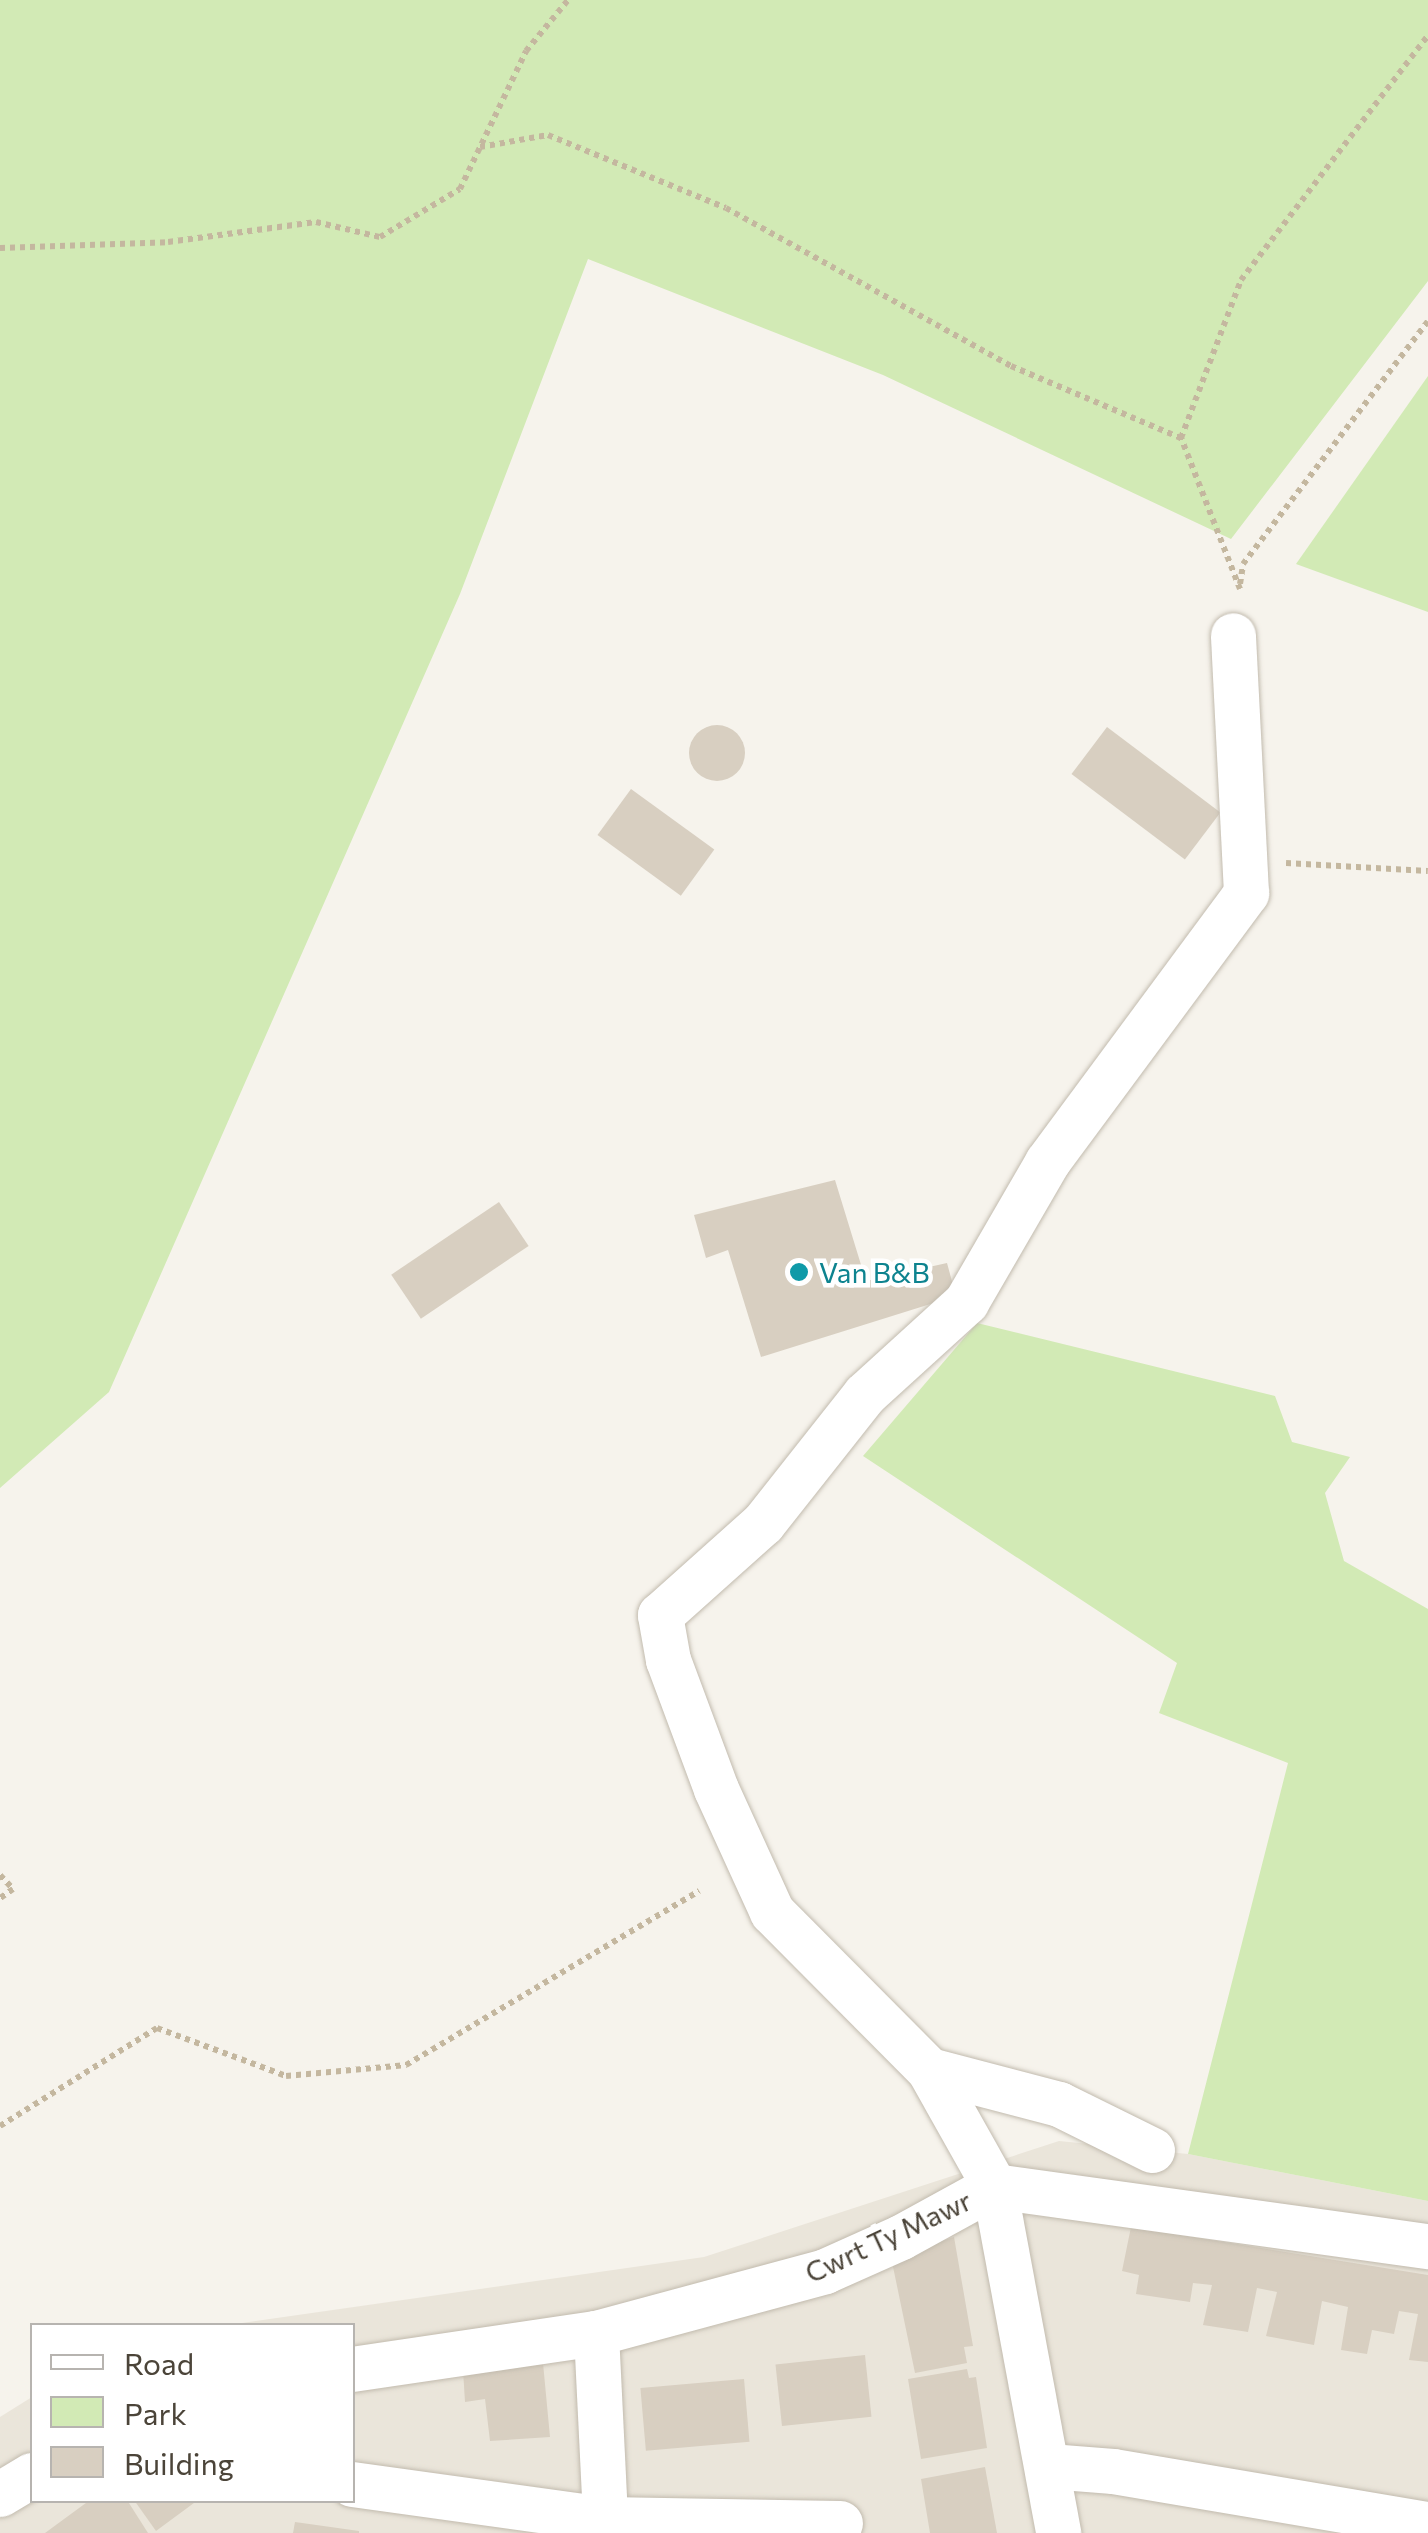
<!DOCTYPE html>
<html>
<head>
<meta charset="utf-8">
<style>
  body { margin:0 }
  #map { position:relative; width:1428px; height:2533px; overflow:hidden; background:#f6f3ec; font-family:Commissioner,sans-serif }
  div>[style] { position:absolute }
  .residential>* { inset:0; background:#eae5da }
  .green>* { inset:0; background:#d2eab5 }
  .building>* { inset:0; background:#d8cfc1; transform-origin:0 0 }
  .round { border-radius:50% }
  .path>* { height:6px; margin-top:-3px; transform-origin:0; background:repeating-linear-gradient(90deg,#c4b79f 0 5px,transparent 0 10px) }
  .roads { filter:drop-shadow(0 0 2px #c2bbae) drop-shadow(0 0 2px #c2bbae) }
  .minor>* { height:45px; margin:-22.5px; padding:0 22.5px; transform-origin:22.5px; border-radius:22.5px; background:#fff }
  .dots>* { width:28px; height:28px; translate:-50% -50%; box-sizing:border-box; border:5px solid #fff; border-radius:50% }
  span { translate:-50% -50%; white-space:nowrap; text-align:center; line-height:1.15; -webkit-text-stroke:9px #fff; paint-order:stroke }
  .culture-label { font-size:28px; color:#0d838f }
  .left { translate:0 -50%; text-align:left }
  .street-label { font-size:28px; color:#4b4439 }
  .legend { position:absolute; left:30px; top:2323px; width:325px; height:180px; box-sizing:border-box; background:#fff; border:2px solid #b7b4b0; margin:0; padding:12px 18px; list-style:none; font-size:30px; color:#4b4439 }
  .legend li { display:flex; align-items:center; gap:20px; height:50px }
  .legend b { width:50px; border:2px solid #b7b4b0 }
</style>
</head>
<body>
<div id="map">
  <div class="residential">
    <div style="clip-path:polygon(1059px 2141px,1188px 2154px,1428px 2201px,1428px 2533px,0 2533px,0 2417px,32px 2397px,32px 2500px,352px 2500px,352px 2326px,228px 2325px,704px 2257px)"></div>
  </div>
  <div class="green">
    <div style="clip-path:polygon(0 0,1428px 0,1428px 281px,1231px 539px,883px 375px,588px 259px,460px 594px,109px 1392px,0 1488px)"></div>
    <div style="clip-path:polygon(1428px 376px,1428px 612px,1296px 564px)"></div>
    <div style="clip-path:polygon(977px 1323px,1275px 1396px,1292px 1442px,1350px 1457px,1325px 1493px,1344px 1561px,1428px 1609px,1428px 2201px,1188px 2154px,1288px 1763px,1159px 1713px,1177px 1663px,863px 1456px)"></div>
  </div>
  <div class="building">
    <div class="round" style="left:689px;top:725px;width:56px;height:56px"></div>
    <div style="left:1107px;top:727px;width:142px;height:59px;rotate:37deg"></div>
    <div style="left:631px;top:789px;width:103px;height:57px;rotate:36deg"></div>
    <div style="clip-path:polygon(835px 1180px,866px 1281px,947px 1263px,956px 1296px,761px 1357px,728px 1250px,706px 1258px,694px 1215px)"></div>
    <div style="left:499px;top:1202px;width:53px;height:130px;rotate:56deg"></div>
    <div style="clip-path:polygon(1131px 2227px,1428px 2275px,1428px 2362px,1409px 2360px,1418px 2314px,1399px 2311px,1394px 2334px,1372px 2330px,1367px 2354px,1341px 2350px,1348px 2307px,1322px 2301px,1314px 2345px,1266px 2336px,1277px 2292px,1257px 2288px,1248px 2332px,1203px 2325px,1212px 2285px,1193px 2283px,1190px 2302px,1136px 2294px,1139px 2275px,1122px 2271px)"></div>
    <div style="clip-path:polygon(954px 2237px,973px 2346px,964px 2347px,967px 2363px,915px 2373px,891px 2257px)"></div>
    <div style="left:865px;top:2355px;width:62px;height:90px;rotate:84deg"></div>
    <div style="clip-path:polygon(543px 2363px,550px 2437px,490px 2441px,485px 2399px,465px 2402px,463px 2370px)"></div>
    <div style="clip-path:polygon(967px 2369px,969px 2378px,976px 2377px,987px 2448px,921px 2459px,908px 2379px)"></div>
    <div style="left:744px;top:2379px;width:63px;height:104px;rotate:85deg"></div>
    <div style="clip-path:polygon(985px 2467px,997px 2533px,930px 2533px,921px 2479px)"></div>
    <div style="clip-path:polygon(127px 2500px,148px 2533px,45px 2533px,90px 2500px)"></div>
    <div style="clip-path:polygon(134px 2500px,198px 2500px,156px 2531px)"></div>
    <div style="clip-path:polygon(295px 2522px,359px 2531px,359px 2533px,293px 2533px)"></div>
  </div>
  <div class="path">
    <div style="left:480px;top:147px;width:69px;rotate:-10deg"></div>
    <div style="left:548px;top:135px;width:192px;rotate:22.3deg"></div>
    <div style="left:726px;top:208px;width:326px;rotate:29deg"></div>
    <div style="left:1011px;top:366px;width:185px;rotate:23deg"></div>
    <div style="left:0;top:248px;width:168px;rotate:-2deg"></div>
    <div style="left:168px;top:242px;width:149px;rotate:-7.7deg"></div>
    <div style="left:316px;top:222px;width:66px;rotate:13.2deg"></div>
    <div style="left:380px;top:237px;width:93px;rotate:-31deg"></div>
    <div style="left:460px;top:189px;width:153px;rotate:-64.4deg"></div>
    <div style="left:526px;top:51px;width:66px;rotate:-50.5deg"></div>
    <div style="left:1240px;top:584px;width:20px;rotate:-81deg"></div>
    <div style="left:1243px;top:564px;width:305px;rotate:-52.7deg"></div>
    <div style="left:1240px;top:589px;width:162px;rotate:-111.3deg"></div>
    <div style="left:1181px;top:438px;width:169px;rotate:-69.2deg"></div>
    <div style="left:1241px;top:280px;width:308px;rotate:-52.6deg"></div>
    <div style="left:1286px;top:863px;width:142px;rotate:3.2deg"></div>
    <div style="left:0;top:1875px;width:19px;rotate:47deg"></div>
    <div style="left:13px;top:1889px;width:16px;rotate:145deg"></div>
    <div style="left:0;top:2126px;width:185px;rotate:-32deg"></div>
    <div style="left:157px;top:2028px;width:138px;rotate:20.4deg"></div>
    <div style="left:286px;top:2076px;width:121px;rotate:-5.2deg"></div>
    <div style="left:406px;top:2065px;width:341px;rotate:-30.7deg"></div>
  </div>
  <div class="roads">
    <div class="minor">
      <div style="left:929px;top:2070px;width:133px;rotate:60.7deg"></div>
      <div style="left:994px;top:2186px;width:353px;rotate:79.5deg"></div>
      <div style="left:1152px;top:2150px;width:104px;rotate:-153.7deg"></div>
      <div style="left:1059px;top:2104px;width:134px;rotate:-165.3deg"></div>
      <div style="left:929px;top:2070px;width:223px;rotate:-134.8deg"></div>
      <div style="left:772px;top:1912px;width:135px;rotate:-114.5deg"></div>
      <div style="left:716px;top:1789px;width:138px;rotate:-110.4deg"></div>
      <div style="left:668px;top:1660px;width:46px;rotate:-100.1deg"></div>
      <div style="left:660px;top:1615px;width:138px;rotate:-41.8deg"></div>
      <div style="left:763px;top:1523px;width:164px;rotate:-51.7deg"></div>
      <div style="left:865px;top:1394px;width:137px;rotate:-42.3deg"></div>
      <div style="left:966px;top:1302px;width:162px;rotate:-59.9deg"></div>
      <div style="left:1047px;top:1162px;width:335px;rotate:-53.5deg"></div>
      <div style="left:1246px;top:893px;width:258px;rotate:-92.9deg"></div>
      <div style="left:596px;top:2333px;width:186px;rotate:87.2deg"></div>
      <div style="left:352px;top:2369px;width:247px;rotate:-8.4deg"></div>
      <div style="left:596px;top:2333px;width:237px;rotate:-15.1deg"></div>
      <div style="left:825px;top:2271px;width:83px;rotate:-24.1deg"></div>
      <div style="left:901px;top:2237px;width:106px;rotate:-28.7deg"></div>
      <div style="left:994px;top:2186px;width:438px;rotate:7.9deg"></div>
      <div style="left:1049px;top:2466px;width:64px;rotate:4.5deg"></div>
      <div style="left:1113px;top:2471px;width:319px;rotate:9.6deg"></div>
      <div style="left:352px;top:2484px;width:255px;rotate:7.9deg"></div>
      <div style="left:605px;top:2519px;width:235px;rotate:1deg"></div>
      <div style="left:0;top:2494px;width:37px;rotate:-31deg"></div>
    </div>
  </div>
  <div class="dots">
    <div style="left:799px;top:1272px;background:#0f9aa8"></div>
  </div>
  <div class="culture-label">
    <span class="left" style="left:819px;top:1272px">Van B&amp;B</span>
  </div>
  <div class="street-label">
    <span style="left:888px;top:2236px;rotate:-25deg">Cwrt Ty Mawr</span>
  </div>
  <ul class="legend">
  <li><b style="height:12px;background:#fff"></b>Road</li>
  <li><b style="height:28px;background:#d2eab5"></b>Park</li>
  <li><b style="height:28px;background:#d8cfc1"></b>Building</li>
  </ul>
</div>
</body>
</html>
